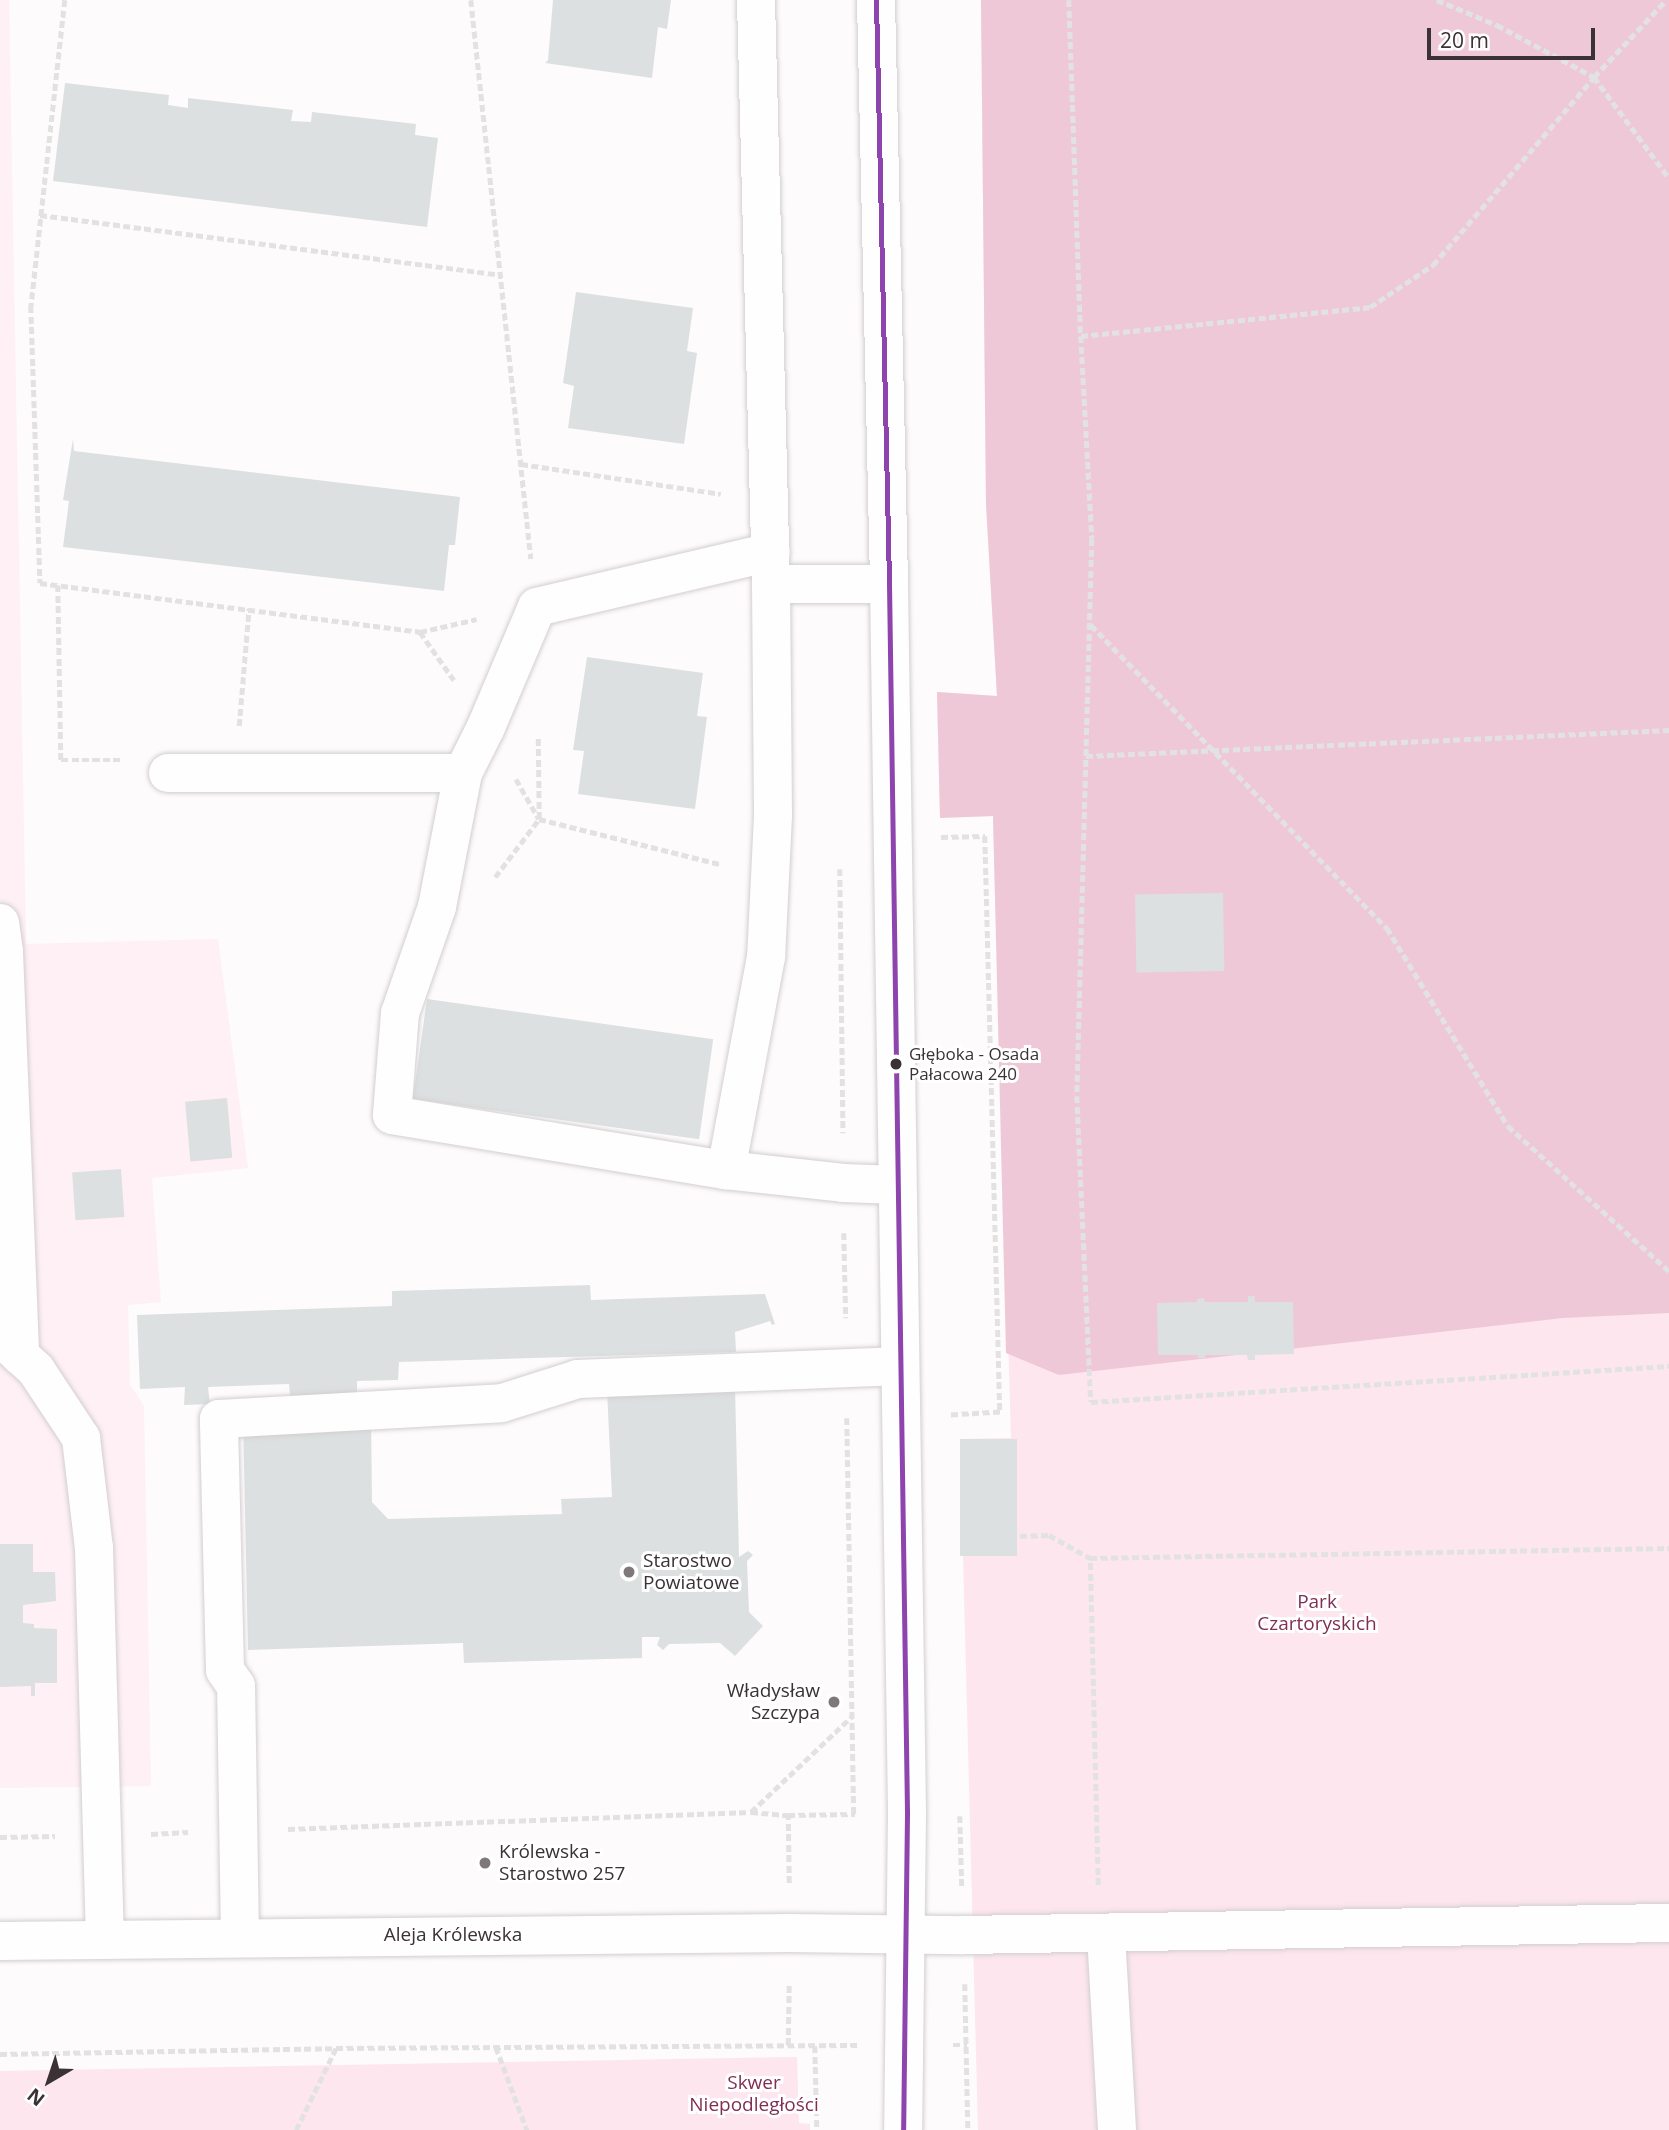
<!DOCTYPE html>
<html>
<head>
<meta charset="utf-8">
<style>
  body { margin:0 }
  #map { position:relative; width:1669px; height:2130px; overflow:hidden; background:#fdfbfc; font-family:"Open Sans",sans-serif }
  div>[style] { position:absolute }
  .built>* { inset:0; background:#fef0f5 }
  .green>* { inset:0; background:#fde6ee }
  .forest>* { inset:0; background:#efc8d7 }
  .building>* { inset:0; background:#dce0e0; transform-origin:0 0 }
  .path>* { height:4.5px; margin-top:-2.25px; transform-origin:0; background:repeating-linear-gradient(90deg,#e3e2e2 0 7px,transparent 0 10.5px) }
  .roads { filter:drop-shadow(0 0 2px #d3ced0) drop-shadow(0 0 2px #d3ced0) }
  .minor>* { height:38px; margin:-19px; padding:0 19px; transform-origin:19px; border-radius:19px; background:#fffeff }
  .major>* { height:38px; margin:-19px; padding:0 19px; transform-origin:19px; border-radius:19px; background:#fffeff }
  .bus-1>* { height:5px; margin:-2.5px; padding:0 2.5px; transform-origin:2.5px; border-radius:2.5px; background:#8e44ad }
  .dots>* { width:19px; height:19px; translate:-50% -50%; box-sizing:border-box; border:4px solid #fff; border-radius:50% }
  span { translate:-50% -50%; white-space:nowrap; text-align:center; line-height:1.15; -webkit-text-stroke:6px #fff; paint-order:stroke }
  .bus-label { font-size:17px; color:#3a3235 }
  .left { translate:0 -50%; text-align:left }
  .poi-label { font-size:19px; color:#3a3235 }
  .right { translate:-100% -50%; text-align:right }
  .park-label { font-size:19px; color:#802f53 }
  .street-label { font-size:19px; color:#3a3235 }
  .north { position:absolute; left:14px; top:2046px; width:70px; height:70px; -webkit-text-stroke:5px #fff; paint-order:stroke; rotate:219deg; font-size:19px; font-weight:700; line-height:28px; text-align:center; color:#3a3235 }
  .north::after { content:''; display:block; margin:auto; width:24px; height:32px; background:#3a3235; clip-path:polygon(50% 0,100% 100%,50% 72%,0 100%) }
  .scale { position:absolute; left:1427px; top:28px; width:168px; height:32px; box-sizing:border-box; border:4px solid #3a3235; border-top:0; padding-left:9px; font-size:21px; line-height:24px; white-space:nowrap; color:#3a3235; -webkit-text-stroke:5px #fff; paint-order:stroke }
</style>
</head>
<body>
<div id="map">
  <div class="built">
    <div style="clip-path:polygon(0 0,9px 0,26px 944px,218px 939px,248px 1168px,152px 1178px,161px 1302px,128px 1305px,130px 1385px,144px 1406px,151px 1786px,0 1788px)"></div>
  </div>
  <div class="green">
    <div style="clip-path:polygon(981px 0,1669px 0,1669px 2130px,978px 2130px,960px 1439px,1011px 1438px,993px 816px,940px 818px,937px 692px,997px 696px,986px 504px)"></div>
    <div style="clip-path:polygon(797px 2057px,799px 2123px,810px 2124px,810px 2130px,0 2130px,0 2071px)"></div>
  </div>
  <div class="forest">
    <div style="clip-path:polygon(981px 0,1669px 0,1669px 1313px,1563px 1318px,1059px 1375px,1006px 1353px,993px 816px,940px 818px,937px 692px,997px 696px,986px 504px)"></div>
  </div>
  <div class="building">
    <div style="clip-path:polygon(553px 0,671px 0,667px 29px,658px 27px,652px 78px,545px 63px,548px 60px)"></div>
    <div style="clip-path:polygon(65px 83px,169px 95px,168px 105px,188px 108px,188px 98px,293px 110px,291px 121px,311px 122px,312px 112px,416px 124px,415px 135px,438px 138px,427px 227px,53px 181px)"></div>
    <div style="clip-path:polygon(576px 292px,693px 308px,687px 351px,697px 353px,684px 444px,568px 428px,574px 386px,563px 383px)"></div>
    <div style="clip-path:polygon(73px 439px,74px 451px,460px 497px,455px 545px,449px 545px,444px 591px,63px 547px,69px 501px,63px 500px)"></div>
    <div style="clip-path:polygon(587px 657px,703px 673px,697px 716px,707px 717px,695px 809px,578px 794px,584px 751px,573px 750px)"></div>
    <div style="left:1223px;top:893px;width:78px;height:88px;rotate:89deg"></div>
    <div style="left:427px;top:999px;width:289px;height:101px;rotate:8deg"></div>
    <div style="left:227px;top:1098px;width:60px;height:42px;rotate:85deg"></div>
    <div style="left:121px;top:1169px;width:48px;height:49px;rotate:86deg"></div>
    <div style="clip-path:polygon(590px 1285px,591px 1300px,765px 1294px,775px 1324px,772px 1325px,770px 1321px,735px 1332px,736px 1352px,399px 1362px,398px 1380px,357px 1381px,357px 1416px,371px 1415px,372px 1502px,388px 1519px,562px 1514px,561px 1499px,612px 1497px,607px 1390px,735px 1387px,739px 1557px,748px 1551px,753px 1555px,747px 1561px,749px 1612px,763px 1626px,735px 1656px,720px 1643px,669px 1644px,663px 1650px,657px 1645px,660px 1637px,642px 1637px,642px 1658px,464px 1663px,463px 1643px,248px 1650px,243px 1418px,292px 1417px,289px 1384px,208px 1387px,210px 1404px,184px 1405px,185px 1387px,140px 1389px,137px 1315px,392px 1306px,392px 1291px)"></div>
    <div style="clip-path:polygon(1248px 1296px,1255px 1296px,1255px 1302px,1293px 1302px,1294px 1354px,1255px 1355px,1255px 1360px,1248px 1360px,1247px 1355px,1205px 1355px,1205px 1358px,1198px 1358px,1198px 1355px,1158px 1355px,1157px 1303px,1197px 1302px,1197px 1299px,1204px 1298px,1205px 1302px,1248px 1302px)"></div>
    <div style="left:960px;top:1439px;width:57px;height:117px"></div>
    <div style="clip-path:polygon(0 1544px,33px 1544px,33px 1572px,55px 1572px,56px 1601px,23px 1605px,23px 1623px,34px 1624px,34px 1628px,57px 1629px,57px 1683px,35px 1683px,35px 1696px,31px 1696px,31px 1686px,0 1687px)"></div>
  </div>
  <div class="path">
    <div style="left:65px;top:0;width:308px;rotate:96.3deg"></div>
    <div style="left:31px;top:306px;width:277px;rotate:88.1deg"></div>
    <div style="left:40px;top:583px;width:383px;rotate:7.3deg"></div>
    <div style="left:420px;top:632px;width:59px;rotate:54.7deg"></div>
    <div style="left:471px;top:0;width:562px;rotate:83.87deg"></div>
    <div style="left:1069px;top:0;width:336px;rotate:88deg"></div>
    <div style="left:1081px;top:336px;width:203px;rotate:86.9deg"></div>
    <div style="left:1092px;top:539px;width:557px;rotate:91.54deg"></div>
    <div style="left:1077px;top:1096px;width:306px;rotate:87.4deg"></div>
    <div style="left:1091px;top:1402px;width:579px;rotate:-3.56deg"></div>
    <div style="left:1437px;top:0;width:65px;rotate:22.6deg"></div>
    <div style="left:1497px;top:25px;width:110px;rotate:28.2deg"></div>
    <div style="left:1594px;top:77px;width:126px;rotate:53.4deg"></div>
    <div style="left:40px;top:215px;width:465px;rotate:7.4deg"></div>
    <div style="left:1081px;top:336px;width:290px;rotate:-5.7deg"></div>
    <div style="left:1370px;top:307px;width:76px;rotate:-33.7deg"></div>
    <div style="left:1433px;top:265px;width:248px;rotate:-49.4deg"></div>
    <div style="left:1594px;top:77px;width:105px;rotate:-46.9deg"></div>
    <div style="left:521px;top:464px;width:202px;rotate:8.5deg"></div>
    <div style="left:58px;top:585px;width:175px;rotate:89deg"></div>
    <div style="left:61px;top:760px;width:59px"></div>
    <div style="left:1091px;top:625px;width:424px;rotate:45.7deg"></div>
    <div style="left:1387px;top:928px;width:232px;rotate:58.6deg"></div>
    <div style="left:1508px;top:1126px;width:217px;rotate:42deg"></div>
    <div style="left:420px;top:632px;width:58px;rotate:-12.8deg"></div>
    <div style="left:239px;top:726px;width:118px;rotate:-85.2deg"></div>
    <div style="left:1086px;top:756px;width:584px;rotate:-2.55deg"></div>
    <div style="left:516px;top:779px;width:46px;rotate:60.1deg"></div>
    <div style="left:539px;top:819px;width:187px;rotate:14deg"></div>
    <div style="left:941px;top:837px;width:44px;rotate:-1.3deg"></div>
    <div style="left:985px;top:836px;width:576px;rotate:88.51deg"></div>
    <div style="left:1000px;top:1412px;width:50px;rotate:176.6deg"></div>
    <div style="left:840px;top:869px;width:264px;rotate:89.3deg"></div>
    <div style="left:495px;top:877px;width:73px;rotate:-52.8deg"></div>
    <div style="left:539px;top:819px;width:83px;rotate:-90.7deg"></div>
    <div style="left:844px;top:1233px;width:85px;rotate:88.7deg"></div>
    <div style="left:847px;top:1418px;width:396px;rotate:89deg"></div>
    <div style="left:1020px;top:1536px;width:29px;rotate:-2deg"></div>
    <div style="left:1049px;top:1535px;width:47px;rotate:29.3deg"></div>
    <div style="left:751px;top:1812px;width:138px;rotate:-43.5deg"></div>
    <div style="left:960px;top:1816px;width:71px;rotate:88.4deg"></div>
    <div style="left:288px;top:1829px;width:463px;rotate:-2.1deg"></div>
    <div style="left:751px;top:1812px;width:37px;rotate:5deg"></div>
    <div style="left:151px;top:1834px;width:37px;rotate:-3deg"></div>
    <div style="left:0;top:1837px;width:55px;rotate:-1deg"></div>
    <div style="left:789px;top:1883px;width:68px;rotate:-90.8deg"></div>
    <div style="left:788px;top:1815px;width:67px;rotate:-0.9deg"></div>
    <div style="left:1098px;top:1885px;width:327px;rotate:-91.4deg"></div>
    <div style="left:1090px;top:1558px;width:579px;rotate:-0.99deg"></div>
    <div style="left:965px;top:1984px;width:146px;rotate:88.8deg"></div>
    <div style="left:788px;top:2045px;width:62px;rotate:-89.1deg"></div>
    <div style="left:953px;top:2045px;width:14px"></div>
    <div style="left:815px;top:2046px;width:84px;rotate:88.6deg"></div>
    <div style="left:496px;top:2047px;width:89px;rotate:69.5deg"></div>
    <div style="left:0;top:2054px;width:336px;rotate:-1deg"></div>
    <div style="left:336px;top:2048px;width:521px;rotate:-0.33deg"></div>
    <div style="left:296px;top:2130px;width:91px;rotate:-64deg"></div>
  </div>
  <div class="roads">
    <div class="minor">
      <div style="left:756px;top:0;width:584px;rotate:88.53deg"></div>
      <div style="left:771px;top:584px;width:118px"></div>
      <div style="left:771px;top:584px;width:232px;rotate:89.5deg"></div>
      <div style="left:773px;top:816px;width:141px;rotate:92.8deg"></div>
      <div style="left:766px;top:957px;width:217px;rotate:100.6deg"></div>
      <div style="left:726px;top:1170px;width:118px;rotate:6.3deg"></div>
      <div style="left:843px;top:1183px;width:54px;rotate:2.1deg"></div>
      <div style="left:168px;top:773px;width:295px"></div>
      <div style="left:463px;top:773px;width:136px;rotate:101deg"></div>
      <div style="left:437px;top:907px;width:112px;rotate:109.2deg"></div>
      <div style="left:400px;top:1013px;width:102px;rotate:94.5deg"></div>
      <div style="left:392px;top:1115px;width:338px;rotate:9.4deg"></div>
      <div style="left:463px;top:773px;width:51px;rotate:-63.4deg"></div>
      <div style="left:486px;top:727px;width:130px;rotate:-67deg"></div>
      <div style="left:537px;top:607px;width:240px;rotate:-13.2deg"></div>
      <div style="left:0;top:923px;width:29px;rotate:82deg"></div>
      <div style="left:4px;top:952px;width:404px;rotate:87.7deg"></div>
      <div style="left:0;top:1337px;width:49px;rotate:42.5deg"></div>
      <div style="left:36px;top:1370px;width:82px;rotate:56.5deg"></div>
      <div style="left:81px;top:1438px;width:111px;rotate:83.3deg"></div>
      <div style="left:94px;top:1548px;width:392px;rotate:88.4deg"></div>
      <div style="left:1106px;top:1933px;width:197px;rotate:86.8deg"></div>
      <div style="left:240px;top:1937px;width:251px;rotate:-90.9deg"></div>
      <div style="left:236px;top:1686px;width:19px;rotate:-125deg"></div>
      <div style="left:225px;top:1670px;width:251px;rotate:-91.4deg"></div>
      <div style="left:219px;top:1419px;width:283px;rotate:-3.2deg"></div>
      <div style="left:502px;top:1403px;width:80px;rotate:-17.5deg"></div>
      <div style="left:578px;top:1379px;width:322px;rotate:-2.3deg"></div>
      <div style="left:0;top:1941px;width:789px;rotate:-0.58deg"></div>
      <div style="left:789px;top:1933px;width:175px;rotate:0.7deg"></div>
      <div style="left:964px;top:1935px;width:705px;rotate:-0.98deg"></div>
    </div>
    <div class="major">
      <div style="left:876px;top:0;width:584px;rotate:88.72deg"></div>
      <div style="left:889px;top:584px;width:1230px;rotate:89.16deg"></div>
      <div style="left:907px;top:1814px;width:316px;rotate:90.7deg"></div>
    </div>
  </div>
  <div class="bus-1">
    <div style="left:876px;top:0;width:584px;rotate:88.72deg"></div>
    <div style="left:889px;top:584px;width:1230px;rotate:89.16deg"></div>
    <div style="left:907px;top:1814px;width:316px;rotate:90.7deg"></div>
  </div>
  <div class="dots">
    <div style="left:896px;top:1064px;background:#3a3235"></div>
    <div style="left:629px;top:1572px;background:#7e787b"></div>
    <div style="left:834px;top:1702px;background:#7e787b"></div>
    <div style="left:485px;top:1863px;background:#7e787b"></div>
  </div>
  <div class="bus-label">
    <span class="left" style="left:909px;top:1064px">Głęboka - Osada<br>Pałacowa 240</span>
  </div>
  <div class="poi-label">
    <span class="left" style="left:643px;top:1572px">Starostwo<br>Powiatowe</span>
    <span class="right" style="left:820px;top:1702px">Władysław<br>Szczypa</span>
    <span class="left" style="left:499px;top:1863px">Królewska -<br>Starostwo 257</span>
  </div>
  <div class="park-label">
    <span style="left:1317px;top:1613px">Park<br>Czartoryskich</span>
    <span style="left:754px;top:2094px">Skwer<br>Niepodległości</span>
  </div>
  <div class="street-label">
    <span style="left:453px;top:1935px">Aleja Królewska</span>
  </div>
  <div class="north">N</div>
  <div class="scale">20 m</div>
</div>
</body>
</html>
